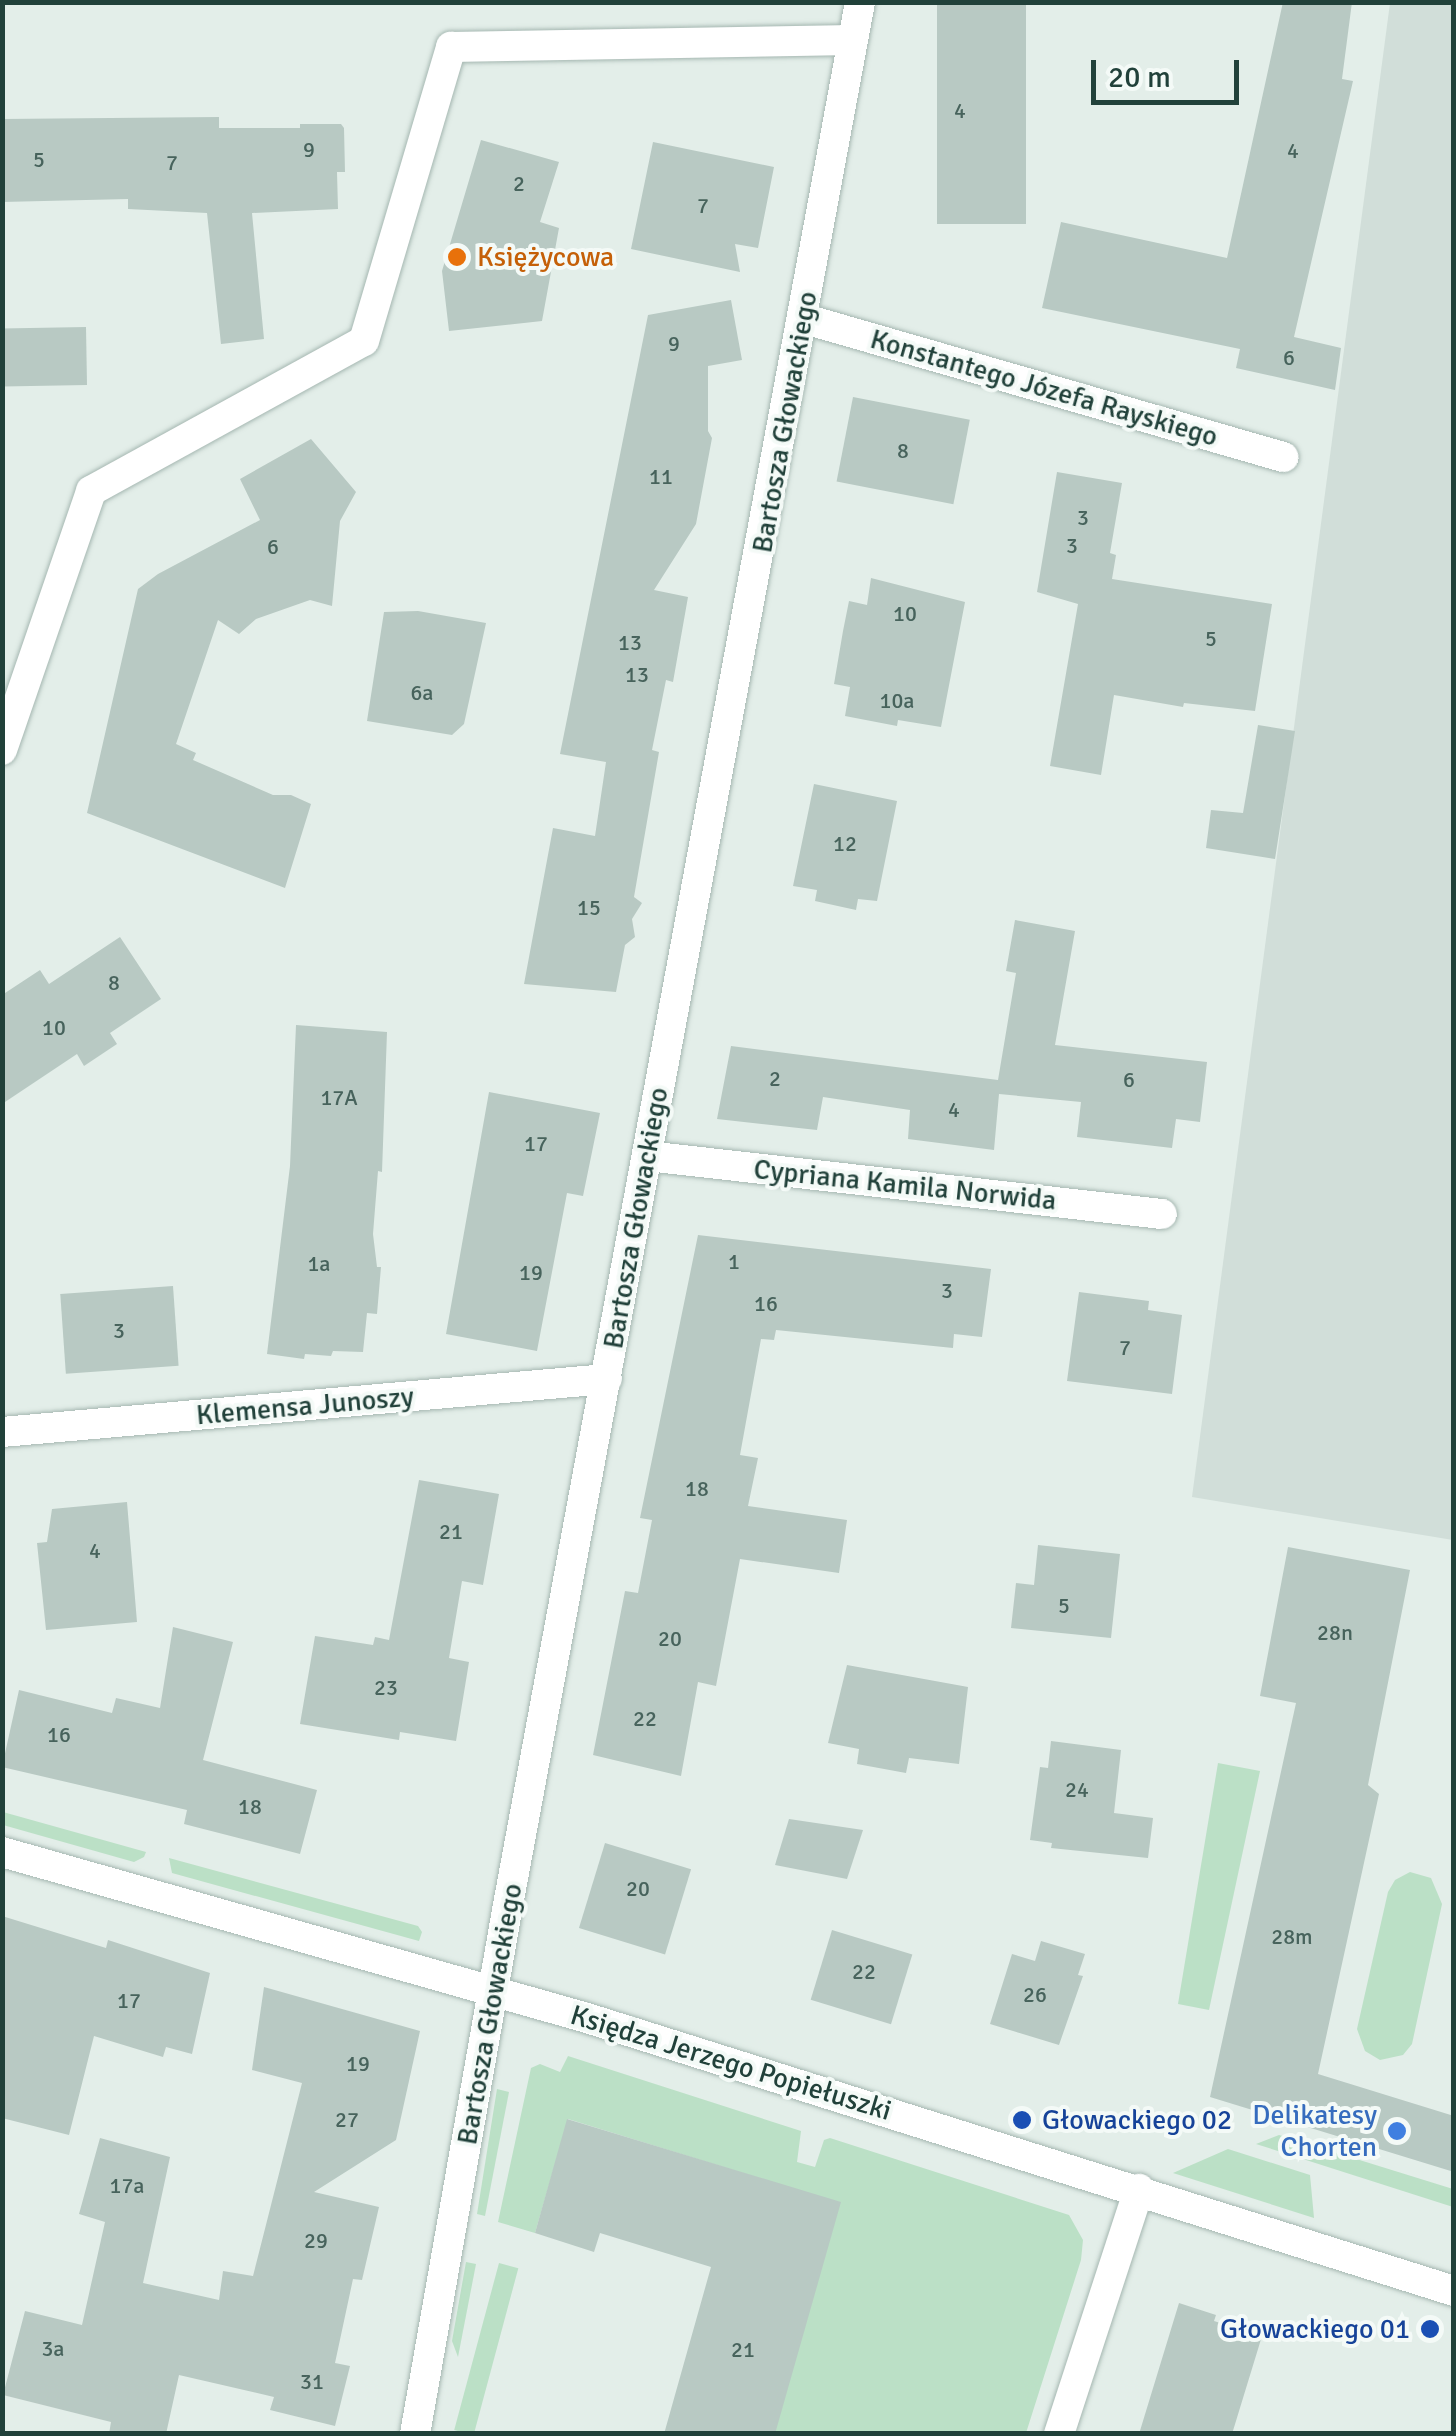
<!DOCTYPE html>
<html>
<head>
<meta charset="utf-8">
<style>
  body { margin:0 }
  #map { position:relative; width:1456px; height:2436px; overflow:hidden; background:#e3eee9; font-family:Signika,sans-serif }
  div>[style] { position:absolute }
  .built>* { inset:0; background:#d1ded9 }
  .green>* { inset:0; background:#bbe0c6; transform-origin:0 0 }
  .building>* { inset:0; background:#b8c9c3; transform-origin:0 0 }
  .roads { filter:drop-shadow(0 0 2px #a5b7b1) drop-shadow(0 0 2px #a5b7b1) }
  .minor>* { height:30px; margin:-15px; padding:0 15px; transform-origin:15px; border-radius:15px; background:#fff }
  .dots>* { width:28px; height:28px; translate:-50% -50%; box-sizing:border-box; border:5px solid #f4faf7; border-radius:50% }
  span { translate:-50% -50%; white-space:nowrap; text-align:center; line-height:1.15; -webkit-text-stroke:8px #f4faf7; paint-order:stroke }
  .number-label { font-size:22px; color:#47635c }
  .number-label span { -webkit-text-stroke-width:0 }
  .food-label { font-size:28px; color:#c56008 }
  .left { translate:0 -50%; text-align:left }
  .street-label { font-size:28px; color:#21413a }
  .shop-label { font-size:28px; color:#366cbe }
  .right { translate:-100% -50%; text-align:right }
  .transit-label { font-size:28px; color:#164399 }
  .frame { position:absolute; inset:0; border:5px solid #21413a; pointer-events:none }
  .scale { position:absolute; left:1091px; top:60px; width:148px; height:45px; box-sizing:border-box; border:5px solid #21413a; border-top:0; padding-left:12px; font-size:30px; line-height:35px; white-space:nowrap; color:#21413a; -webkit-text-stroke:8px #f4faf7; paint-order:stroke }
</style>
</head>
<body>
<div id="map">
  <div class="built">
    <div style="clip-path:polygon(1390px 3px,1453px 3px,1453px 1540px,1192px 1497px)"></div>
  </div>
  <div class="green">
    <div style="clip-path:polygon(1218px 1763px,1260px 1771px,1209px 2010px,1178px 2004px)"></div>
    <div style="clip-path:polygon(3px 1812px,146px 1852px,144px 1857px,134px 1862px,3px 1825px)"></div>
    <div style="clip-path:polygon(169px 1858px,418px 1926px,422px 1932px,419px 1941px,172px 1873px)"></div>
    <div style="clip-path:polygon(1410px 1872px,1431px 1878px,1442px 1904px,1412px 2044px,1403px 2055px,1380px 2060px,1365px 2051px,1357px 2029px,1388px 1892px,1395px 1880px)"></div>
    <div style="clip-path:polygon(568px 2056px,801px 2131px,797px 2162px,815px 2167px,824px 2140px,830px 2138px,1069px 2215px,1083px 2240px,1081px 2260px,1026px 2433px,775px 2434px,798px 2190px,568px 2119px,535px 2233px,498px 2222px,531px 2068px,540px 2064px,560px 2072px)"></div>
    <div style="clip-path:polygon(497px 2089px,509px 2092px,485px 2216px,477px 2214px)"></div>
    <div style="clip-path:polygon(1279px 2135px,1453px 2189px,1453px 2207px,1256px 2144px)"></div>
    <div style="clip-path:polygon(1228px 2149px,1310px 2175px,1314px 2218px,1173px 2173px)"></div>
    <div style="clip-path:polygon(466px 2262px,476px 2264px,458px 2357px,452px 2341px)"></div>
    <div style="left:499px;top:2263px;width:20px;height:173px;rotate:15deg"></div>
  </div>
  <div class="building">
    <div style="left:937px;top:2px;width:89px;height:222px"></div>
    <div style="clip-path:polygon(1283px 2px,1352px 2px,1342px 79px,1353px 81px,1294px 337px,1341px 348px,1335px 390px,1236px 368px,1240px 349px,1042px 308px,1061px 222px,1227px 258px)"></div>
    <div style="clip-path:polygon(219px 117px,219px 128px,300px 128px,300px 124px,341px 124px,344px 128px,345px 172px,337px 172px,338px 209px,252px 213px,264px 339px,221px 344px,207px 213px,128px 209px,128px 199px,2px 202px,2px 119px)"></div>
    <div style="clip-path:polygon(481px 140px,559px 162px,540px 222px,559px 228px,542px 321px,449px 331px,442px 271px)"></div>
    <div style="clip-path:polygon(653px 142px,774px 167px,758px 248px,735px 244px,740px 272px,631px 249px)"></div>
    <div style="clip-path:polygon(731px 300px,742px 360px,708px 366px,708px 431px,712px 438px,696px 524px,654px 590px,688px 597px,673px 682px,666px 680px,652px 750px,659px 752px,634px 897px,642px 903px,632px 919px,635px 937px,625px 945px,616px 992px,524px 984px,553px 828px,595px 836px,606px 762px,560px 754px,648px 315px)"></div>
    <div style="left:86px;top:327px;width:58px;height:84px;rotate:89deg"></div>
    <div style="left:853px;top:397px;width:119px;height:86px;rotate:11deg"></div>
    <div style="clip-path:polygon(311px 439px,356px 492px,340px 521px,332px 606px,310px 600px,256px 619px,239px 634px,218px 620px,176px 744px,196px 753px,193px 760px,273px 795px,291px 795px,311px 804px,285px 888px,87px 813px,138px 589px,158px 574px,260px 520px,240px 479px)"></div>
    <div style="clip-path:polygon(1057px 472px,1122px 483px,1110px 553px,1116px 555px,1112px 579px,1272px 604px,1255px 711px,1184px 703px,1183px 707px,1114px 695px,1101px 775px,1050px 766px,1078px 604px,1037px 592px)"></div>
    <div style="clip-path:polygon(871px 578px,965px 602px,941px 727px,898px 720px,897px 726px,845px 716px,850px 687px,834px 684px,843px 631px,849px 601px,867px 605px)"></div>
    <div style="clip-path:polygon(418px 611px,486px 623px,464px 724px,452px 735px,367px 721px,384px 612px)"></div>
    <div style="clip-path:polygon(1258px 725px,1295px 731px,1275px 859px,1206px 848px,1211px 810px,1243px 813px)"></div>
    <div style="clip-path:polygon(814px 784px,897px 801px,877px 901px,858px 899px,856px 910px,815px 901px,817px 890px,793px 886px)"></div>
    <div style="clip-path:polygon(1015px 920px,1075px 931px,1055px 1045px,1207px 1062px,1200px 1122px,1176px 1119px,1172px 1148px,1077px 1137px,1081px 1102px,999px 1094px,994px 1150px,908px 1139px,910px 1110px,823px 1097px,817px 1130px,717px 1119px,731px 1046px,998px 1080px,1016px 973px,1006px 971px)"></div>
    <div style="clip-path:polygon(120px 937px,161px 999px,110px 1033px,117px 1044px,84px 1066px,77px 1054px,2px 1104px,2px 995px,40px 970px,49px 984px)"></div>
    <div style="clip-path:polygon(296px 1025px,387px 1032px,382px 1172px,378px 1171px,373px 1234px,377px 1267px,381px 1267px,377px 1314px,367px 1313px,363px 1352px,333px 1351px,331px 1356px,305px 1354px,304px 1359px,267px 1354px,290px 1166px)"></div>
    <div style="clip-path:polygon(489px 1092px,600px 1113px,583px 1196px,567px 1193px,537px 1351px,446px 1334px)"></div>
    <div style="clip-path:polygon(698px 1235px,991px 1269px,982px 1337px,954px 1334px,953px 1348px,776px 1330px,774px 1340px,761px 1339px,740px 1455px,758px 1458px,748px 1506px,847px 1520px,839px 1573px,740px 1559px,716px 1686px,698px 1682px,681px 1776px,593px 1755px,625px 1591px,638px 1593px,652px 1520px,640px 1518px)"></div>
    <div style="left:173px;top:1286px;width:80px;height:113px;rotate:86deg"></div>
    <div style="clip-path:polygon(1079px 1292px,1149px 1301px,1148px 1310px,1182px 1315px,1172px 1394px,1067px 1381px)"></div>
    <div style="clip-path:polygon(419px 1480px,499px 1494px,483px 1585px,462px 1581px,449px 1658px,469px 1662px,456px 1741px,400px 1732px,399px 1740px,300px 1724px,315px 1636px,373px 1645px,375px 1637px,389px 1640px)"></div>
    <div style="clip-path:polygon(127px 1502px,137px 1622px,46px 1630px,37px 1543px,47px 1542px,52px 1509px)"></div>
    <div style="clip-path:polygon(1038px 1545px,1120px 1554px,1111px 1638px,1011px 1628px,1016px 1583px,1034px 1585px)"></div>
    <div style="clip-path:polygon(1288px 1547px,1410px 1570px,1368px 1785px,1379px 1794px,1318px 2074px,1454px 2116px,1454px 2172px,1210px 2097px,1296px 1703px,1260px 1696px)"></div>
    <div style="clip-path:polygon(173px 1627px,233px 1642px,203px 1760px,317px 1790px,300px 1854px,184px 1824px,187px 1810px,2px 1767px,19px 1690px,112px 1713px,116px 1698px,160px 1708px)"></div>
    <div style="clip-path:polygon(847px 1665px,968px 1687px,959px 1764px,909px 1758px,906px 1773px,857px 1764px,859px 1749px,828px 1743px)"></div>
    <div style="clip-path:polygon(1051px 1741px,1121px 1750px,1114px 1813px,1153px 1818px,1148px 1858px,1051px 1848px,1052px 1843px,1030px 1840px,1040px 1767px,1048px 1768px)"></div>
    <div style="clip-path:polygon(789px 1819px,863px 1830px,847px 1879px,775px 1865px)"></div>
    <div style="left:605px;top:1843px;width:90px;height:89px;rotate:17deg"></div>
    <div style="clip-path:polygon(2px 1916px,106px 1948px,108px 1940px,210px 1973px,192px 2054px,166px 2047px,163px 2057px,94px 2036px,69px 2135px,2px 2118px)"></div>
    <div style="left:832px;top:1930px;width:84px;height:73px;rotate:17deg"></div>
    <div style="clip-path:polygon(1041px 1941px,1085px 1954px,1078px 1975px,1083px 1976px,1059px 2045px,990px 2024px,1012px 1954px,1035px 1961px)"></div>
    <div style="clip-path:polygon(264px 1987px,420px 2031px,396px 2140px,314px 2192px,379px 2207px,362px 2280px,353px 2279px,335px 2363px,350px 2366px,335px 2426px,270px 2410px,274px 2397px,179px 2375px,166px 2434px,109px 2434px,111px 2422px,3px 2395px,25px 2311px,82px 2325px,105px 2222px,79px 2214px,100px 2138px,170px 2157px,143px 2283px,219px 2300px,223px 2271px,253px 2276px,302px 2083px,252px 2070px)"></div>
    <div style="clip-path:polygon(567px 2119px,841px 2202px,775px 2434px,664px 2434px,711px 2267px,600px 2233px,594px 2252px,535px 2233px)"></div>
    <div style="clip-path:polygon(1179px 2303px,1216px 2315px,1214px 2321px,1262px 2336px,1232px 2434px,1139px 2434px)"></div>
  </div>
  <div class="roads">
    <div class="minor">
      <div style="left:805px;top:319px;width:498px;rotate:16.1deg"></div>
      <div style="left:2px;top:750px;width:274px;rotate:-71deg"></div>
      <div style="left:91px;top:491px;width:311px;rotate:-28.8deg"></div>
      <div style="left:364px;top:341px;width:307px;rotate:-73.5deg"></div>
      <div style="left:451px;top:47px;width:401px;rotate:-1deg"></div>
      <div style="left:647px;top:1156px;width:518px;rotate:6.43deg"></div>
      <div style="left:2px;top:1432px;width:607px;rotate:-5.01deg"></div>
      <div style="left:2px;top:1852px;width:608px;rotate:15.84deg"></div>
      <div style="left:587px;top:2018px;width:909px;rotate:17.48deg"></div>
      <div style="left:415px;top:2434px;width:537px;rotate:-80.03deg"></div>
      <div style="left:508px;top:1905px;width:1935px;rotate:-79.52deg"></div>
      <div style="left:1059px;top:2434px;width:258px;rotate:-71.9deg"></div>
    </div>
  </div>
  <div class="dots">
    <div style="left:457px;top:257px;background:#e8710a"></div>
    <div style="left:1022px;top:2120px;background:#1a4fb4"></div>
    <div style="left:1397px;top:2131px;background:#3f7fe0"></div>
    <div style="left:1430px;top:2329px;background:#1a4fb4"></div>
  </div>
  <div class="number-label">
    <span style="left:960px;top:111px">4</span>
    <span style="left:309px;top:150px">9</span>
    <span style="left:1293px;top:151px">4</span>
    <span style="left:39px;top:160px">5</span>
    <span style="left:172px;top:163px">7</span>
    <span style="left:519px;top:184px">2</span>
    <span style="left:703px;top:206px">7</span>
    <span style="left:674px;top:344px">9</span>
    <span style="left:1289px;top:358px">6</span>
    <span style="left:903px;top:451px">8</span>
    <span style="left:661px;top:477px">11</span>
    <span style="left:1083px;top:518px">3</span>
    <span style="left:1072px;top:546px">3</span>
    <span style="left:273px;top:547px">6</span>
    <span style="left:905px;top:614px">10</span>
    <span style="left:1211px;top:639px">5</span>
    <span style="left:630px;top:643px">13</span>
    <span style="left:637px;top:675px">13</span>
    <span style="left:422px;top:693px">6a</span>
    <span style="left:897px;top:701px">10a</span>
    <span style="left:845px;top:844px">12</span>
    <span style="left:589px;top:908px">15</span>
    <span style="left:114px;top:983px">8</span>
    <span style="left:54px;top:1028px">10</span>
    <span style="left:775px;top:1079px">2</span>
    <span style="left:1129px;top:1080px">6</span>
    <span style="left:339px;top:1098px">17A</span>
    <span style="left:954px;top:1110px">4</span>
    <span style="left:536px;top:1144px">17</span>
    <span style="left:734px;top:1262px">1</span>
    <span style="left:319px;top:1264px">1a</span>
    <span style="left:531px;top:1273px">19</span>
    <span style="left:947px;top:1291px">3</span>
    <span style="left:766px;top:1304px">16</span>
    <span style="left:119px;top:1331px">3</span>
    <span style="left:1125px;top:1348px">7</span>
    <span style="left:697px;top:1489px">18</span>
    <span style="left:451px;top:1532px">21</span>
    <span style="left:95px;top:1551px">4</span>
    <span style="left:1064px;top:1606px">5</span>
    <span style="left:1335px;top:1633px">28n</span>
    <span style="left:670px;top:1639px">20</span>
    <span style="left:386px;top:1688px">23</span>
    <span style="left:645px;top:1719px">22</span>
    <span style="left:59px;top:1735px">16</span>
    <span style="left:1077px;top:1790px">24</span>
    <span style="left:250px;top:1807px">18</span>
    <span style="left:638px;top:1889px">20</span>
    <span style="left:1292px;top:1937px">28m</span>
    <span style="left:864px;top:1972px">22</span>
    <span style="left:1035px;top:1995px">26</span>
    <span style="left:129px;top:2001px">17</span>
    <span style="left:358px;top:2064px">19</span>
    <span style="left:347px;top:2120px">27</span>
    <span style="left:127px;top:2186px">17a</span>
    <span style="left:316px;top:2241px">29</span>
    <span style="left:53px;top:2349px">3a</span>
    <span style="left:743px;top:2350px">21</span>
    <span style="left:312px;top:2382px">31</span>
  </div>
  <div class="food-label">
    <span class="left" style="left:477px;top:257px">Księżycowa</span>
  </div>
  <div class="street-label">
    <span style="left:1044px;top:388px;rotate:16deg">Konstantego Józefa Rayskiego</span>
    <span style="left:785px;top:422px;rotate:-80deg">Bartosza Głowackiego</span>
    <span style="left:905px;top:1185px;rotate:6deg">Cypriana Kamila Norwida</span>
    <span style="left:636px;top:1218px;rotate:-80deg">Bartosza Głowackiego</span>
    <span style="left:305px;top:1406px;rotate:-5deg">Klemensa Junoszy</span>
    <span style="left:490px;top:2014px;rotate:-80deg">Bartosza Głowackiego</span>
    <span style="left:731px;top:2063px;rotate:17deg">Księdza Jerzego Popiełuszki</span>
  </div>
  <div class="shop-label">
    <span class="right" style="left:1377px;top:2131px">Delikatesy<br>Chorten</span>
  </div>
  <div class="transit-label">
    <span class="left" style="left:1042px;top:2120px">Głowackiego 02</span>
    <span class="right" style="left:1410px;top:2329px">Głowackiego 01</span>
  </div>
  <div class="frame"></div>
  <div class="scale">20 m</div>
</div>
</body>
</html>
